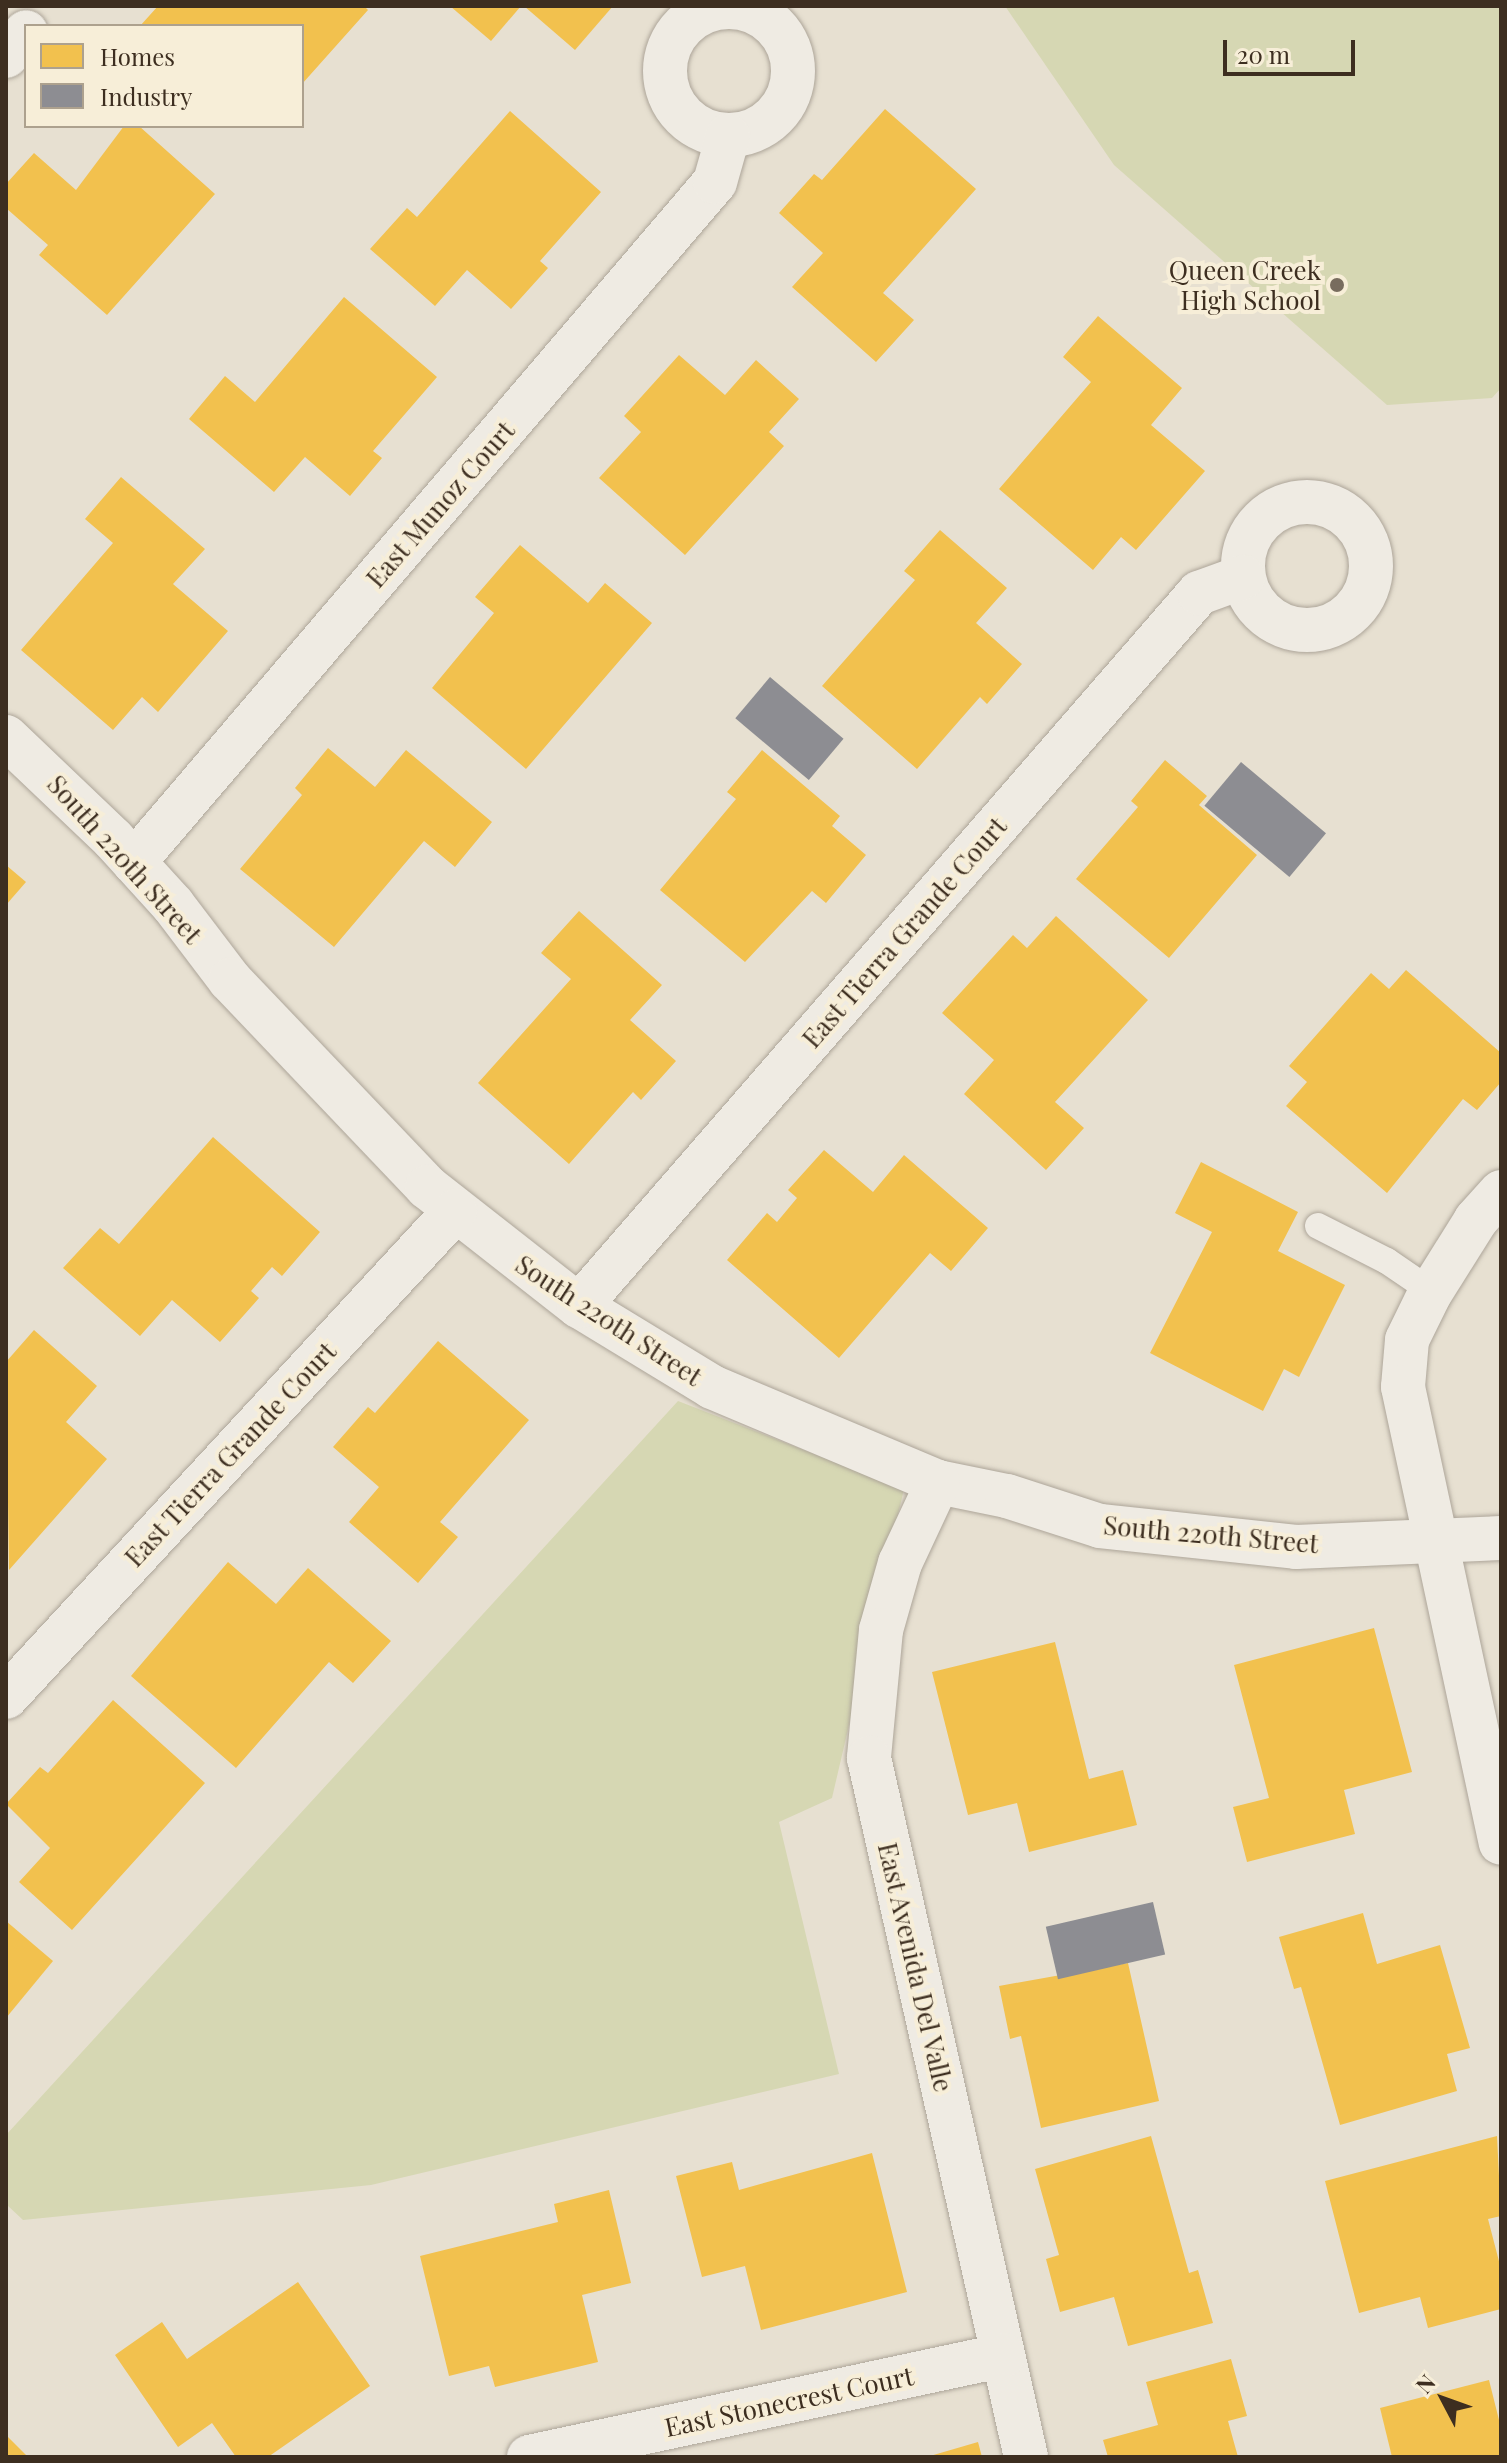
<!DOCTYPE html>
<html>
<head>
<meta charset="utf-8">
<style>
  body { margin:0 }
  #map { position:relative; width:1507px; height:2463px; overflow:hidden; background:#e7e0d1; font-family:"Playfair Display",serif }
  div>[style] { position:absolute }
  .green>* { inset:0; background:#d6d7b3 }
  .homes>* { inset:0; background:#f2c14e }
  .industry>* { inset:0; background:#8d8d92; transform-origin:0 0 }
  .roads { filter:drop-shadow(0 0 2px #ada599) drop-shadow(0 0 2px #ada599) }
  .lane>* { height:26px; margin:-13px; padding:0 13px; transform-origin:13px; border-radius:13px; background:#efebe3 }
  .street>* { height:44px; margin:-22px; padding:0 22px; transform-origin:22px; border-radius:22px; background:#efebe3 }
  .street>.ring { margin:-22px; padding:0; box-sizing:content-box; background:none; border:44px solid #efebe3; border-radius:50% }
  .dots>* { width:22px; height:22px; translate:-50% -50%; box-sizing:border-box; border:4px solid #f7eed8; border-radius:50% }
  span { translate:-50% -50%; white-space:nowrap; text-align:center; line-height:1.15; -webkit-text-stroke:8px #f7eed8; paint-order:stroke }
  .poi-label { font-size:26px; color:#3d2e20 }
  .right { translate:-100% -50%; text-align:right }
  .street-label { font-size:26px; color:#3d2e20 }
  .frame { position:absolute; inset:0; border:8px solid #3d2e20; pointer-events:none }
  .legend { position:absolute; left:24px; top:24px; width:280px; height:104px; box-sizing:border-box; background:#f7eed8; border:2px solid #ada18e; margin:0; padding:10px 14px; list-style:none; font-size:24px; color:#3d2e20 }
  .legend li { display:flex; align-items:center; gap:16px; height:40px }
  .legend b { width:40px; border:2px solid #ada18e }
  .north { position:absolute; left:1403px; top:2359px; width:80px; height:80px; -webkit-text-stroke:6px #f7eed8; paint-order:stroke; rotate:311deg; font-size:22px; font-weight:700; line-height:32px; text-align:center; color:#3d2e20 }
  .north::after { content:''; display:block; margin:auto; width:28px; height:36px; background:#3d2e20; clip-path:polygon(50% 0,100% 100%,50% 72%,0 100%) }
  .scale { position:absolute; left:1223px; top:40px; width:132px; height:36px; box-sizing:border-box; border:4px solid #3d2e20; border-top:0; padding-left:10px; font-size:24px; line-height:28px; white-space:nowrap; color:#3d2e20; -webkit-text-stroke:6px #f7eed8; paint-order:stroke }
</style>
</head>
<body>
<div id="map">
  <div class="green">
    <div style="clip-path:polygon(1005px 6px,1501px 6px,1501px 388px,1492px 398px,1387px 405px,1114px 165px)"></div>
    <div style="clip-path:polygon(678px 1401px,904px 1489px,832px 1798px,779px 1822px,839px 2074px,371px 2185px,23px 2220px,6px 2204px,6px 2135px)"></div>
  </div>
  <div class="homes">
    <div style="clip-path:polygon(158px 6px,364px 6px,368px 10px,302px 84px,302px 26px,140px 26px)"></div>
    <div style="clip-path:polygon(450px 6px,521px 6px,491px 41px)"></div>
    <div style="clip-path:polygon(524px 6px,613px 6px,575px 50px)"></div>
    <div style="clip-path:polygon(885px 109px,976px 189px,883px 293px,914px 320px,876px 362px,792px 287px,823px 253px,779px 213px,814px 174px,822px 180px)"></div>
    <div style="clip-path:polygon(510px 111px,601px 192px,540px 261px,548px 268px,511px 309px,467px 270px,435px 306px,370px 249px,407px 208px,417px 217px)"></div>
    <div style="clip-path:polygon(124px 126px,139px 126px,215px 194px,107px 315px,39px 255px,48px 245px,6px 208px,6px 184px,34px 153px,76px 190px)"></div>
    <div style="clip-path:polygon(344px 297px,437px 377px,373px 451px,382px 458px,350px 496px,305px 457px,274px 492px,189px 419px,225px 376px,255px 402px)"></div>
    <div style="clip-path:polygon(1098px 316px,1182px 388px,1151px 425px,1205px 471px,1136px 550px,1121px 537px,1093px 570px,999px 489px,1091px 382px,1063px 357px)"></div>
    <div style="clip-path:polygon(679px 355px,725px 395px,756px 360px,799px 399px,769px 432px,784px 446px,685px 555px,599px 478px,641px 432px,624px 416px)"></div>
    <div style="clip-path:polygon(121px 477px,205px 549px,173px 584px,228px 631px,158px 712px,142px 697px,113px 730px,21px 650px,113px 543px,85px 519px)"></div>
    <div style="clip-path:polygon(940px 530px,1007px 588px,976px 623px,1022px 664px,987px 704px,980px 697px,917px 769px,822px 686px,915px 580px,904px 571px)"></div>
    <div style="clip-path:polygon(520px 545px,588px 603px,605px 583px,652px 623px,526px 769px,432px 688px,494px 613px,475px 597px)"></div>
    <div style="clip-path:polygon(328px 748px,375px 787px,406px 750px,492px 822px,455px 867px,424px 841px,334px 947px,240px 869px,302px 795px,295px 788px)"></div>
    <div style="clip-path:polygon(762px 750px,840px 816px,832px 826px,866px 855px,826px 903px,812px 891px,745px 962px,660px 890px,736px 799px,727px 792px)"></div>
    <div style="clip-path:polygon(1165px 760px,1207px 796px,1199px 805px,1257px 855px,1169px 958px,1076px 879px,1138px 807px,1131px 801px)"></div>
    <div style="clip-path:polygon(6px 865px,26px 882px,6px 905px)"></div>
    <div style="clip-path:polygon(579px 911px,662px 985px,630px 1020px,676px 1061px,641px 1100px,633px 1092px,569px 1164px,478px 1083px,571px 979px,541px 953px)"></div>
    <div style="clip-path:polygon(1056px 916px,1148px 1000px,1055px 1102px,1084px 1128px,1046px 1170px,964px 1094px,994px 1060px,942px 1013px,1013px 935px,1027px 948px)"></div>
    <div style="clip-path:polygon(1406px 970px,1501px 1053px,1501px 1082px,1477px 1110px,1463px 1099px,1387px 1193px,1286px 1106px,1307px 1082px,1289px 1066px,1371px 973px,1389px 989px)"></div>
    <div style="clip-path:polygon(213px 1137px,320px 1232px,282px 1276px,272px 1267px,251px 1291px,259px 1298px,220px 1342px,172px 1300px,140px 1336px,63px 1268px,100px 1228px,119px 1244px)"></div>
    <div style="clip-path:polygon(824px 1150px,873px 1192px,904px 1155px,988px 1228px,951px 1271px,930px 1253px,839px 1358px,727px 1260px,767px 1213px,777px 1222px,797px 1198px,788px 1190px)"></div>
    <div style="clip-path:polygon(1201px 1162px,1298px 1212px,1278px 1251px,1345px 1285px,1299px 1377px,1284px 1369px,1263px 1411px,1150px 1353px,1212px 1232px,1175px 1213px)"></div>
    <div style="clip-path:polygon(34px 1330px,97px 1386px,66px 1422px,107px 1459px,9px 1570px,6px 1362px)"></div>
    <div style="clip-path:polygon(438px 1341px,529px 1420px,440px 1522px,458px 1537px,418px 1583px,349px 1522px,379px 1487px,333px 1447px,368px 1407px,375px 1413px)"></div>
    <div style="clip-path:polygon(228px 1562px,276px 1604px,308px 1568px,391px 1641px,353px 1683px,329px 1662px,236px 1768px,131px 1676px)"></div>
    <div style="clip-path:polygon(1374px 1628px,1412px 1772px,1344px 1790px,1355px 1834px,1247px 1862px,1233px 1807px,1269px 1798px,1234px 1665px)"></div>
    <div style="clip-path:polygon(1055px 1642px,1089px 1779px,1123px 1770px,1137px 1825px,1029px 1852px,1017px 1803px,968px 1815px,932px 1672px)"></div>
    <div style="clip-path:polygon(113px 1700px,205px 1783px,72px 1930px,19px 1882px,50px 1848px,6px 1804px,40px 1767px,48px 1773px)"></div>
    <div style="clip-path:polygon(1363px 1913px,1377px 1964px,1440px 1945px,1470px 2048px,1447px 2054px,1457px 2091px,1340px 2125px,1301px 1987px,1294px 1989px,1279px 1937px)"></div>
    <div style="clip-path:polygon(6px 1921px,53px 1961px,6px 2018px)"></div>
    <div style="clip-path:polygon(1128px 1963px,1159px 2101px,1041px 2128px,1021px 2036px,1010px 2039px,999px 1986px)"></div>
    <div style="clip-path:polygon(1151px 2136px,1189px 2273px,1198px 2270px,1213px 2323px,1128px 2346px,1114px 2297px,1060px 2312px,1046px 2259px,1059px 2255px,1035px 2169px)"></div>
    <div style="clip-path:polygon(1497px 2136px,1501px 2216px,1488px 2219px,1501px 2269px,1501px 2309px,1428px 2328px,1420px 2297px,1359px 2313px,1325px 2181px)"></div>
    <div style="clip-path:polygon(872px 2153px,907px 2292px,761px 2330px,745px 2266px,702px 2277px,676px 2176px,732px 2162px,739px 2190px)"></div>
    <div style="clip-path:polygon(609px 2190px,631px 2283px,582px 2295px,598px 2362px,495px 2387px,489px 2366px,449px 2376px,420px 2256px,558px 2222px,554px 2204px)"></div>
    <div style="clip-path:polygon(298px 2282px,370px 2386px,268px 2457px,236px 2457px,212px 2423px,178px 2447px,115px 2355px,162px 2322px,187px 2359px)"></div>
    <div style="clip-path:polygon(1231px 2359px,1247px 2416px,1228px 2421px,1238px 2457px,1108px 2457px,1103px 2440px,1158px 2425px,1146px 2382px)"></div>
    <div style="clip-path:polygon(1489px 2380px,1501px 2428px,1501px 2457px,1392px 2457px,1380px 2408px)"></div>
    <div style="clip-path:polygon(6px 2435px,28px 2457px,6px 2457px)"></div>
    <div style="clip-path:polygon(978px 2442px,982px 2457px,930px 2457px,930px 2456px)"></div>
  </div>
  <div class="industry">
    <div style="left:770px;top:677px;width:96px;height:54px;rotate:40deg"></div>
    <div style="left:1241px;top:762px;width:111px;height:57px;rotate:40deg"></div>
    <div style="left:1153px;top:1902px;width:54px;height:110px;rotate:77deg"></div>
  </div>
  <div class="roads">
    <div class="lane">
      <div style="left:1318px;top:1226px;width:77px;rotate:26.9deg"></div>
      <div style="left:1387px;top:1261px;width:53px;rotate:34.3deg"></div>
    </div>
    <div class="street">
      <div class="ring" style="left:665px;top:7px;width:84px;height:84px"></div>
      <div style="left:6px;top:56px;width:31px;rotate:-50deg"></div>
      <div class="ring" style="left:1243px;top:502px;width:84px;height:84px"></div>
      <div style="left:6px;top:737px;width:148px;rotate:43.6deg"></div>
      <div style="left:113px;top:839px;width:89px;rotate:47.7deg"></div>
      <div style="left:173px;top:905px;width:94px;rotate:52.8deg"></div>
      <div style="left:230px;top:980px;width:286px;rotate:46.4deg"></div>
      <div style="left:427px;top:1187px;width:193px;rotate:38.1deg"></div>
      <div style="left:579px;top:1306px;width:156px;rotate:31.3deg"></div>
      <div style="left:712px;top:1387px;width:245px;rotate:22.8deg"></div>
      <div style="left:938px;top:1482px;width:70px;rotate:11.5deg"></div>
      <div style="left:1007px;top:1496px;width:98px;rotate:17.9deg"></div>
      <div style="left:1100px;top:1526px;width:197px;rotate:6.1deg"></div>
      <div style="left:1296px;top:1547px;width:205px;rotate:-2.5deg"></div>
      <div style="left:134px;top:862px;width:894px;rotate:-49.49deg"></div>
      <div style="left:715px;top:182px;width:48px;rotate:-74.2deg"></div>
      <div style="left:1501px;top:1192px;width:38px;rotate:132deg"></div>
      <div style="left:1476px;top:1220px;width:89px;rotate:122.1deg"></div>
      <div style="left:1429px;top:1295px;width:50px;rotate:116.1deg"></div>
      <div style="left:1407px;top:1340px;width:47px;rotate:94.9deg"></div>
      <div style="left:1403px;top:1387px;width:466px;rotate:77.9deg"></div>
      <div style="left:579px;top:1306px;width:945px;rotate:-48.99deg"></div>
      <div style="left:1199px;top:593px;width:47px;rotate:-20deg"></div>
      <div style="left:938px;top:1482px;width:89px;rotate:115.1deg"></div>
      <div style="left:900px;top:1563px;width:70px;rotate:105.8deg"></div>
      <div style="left:881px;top:1630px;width:129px;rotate:95.4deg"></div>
      <div style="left:869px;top:1758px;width:716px;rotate:77.34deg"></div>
      <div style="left:6px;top:1697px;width:662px;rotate:-47.27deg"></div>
      <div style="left:529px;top:2457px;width:485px;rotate:-12.1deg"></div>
    </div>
  </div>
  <div class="dots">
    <div style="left:1337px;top:285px;background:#786c5e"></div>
  </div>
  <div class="poi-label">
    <span class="right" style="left:1321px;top:285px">Queen Creek<br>High School</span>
  </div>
  <div class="street-label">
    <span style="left:440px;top:504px;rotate:-49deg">East Munoz Court</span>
    <span style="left:125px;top:859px;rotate:48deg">South 220th Street</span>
    <span style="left:904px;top:932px;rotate:-49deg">East Tierra Grande Court</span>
    <span style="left:609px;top:1320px;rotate:33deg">South 220th Street</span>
    <span style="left:230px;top:1454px;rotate:-47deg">East Tierra Grande Court</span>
    <span style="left:1211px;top:1534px;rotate:5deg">South 220th Street</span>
    <span style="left:916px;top:1967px;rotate:77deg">East Avenida Del Valle</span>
    <span style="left:789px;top:2401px;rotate:-12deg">East Stonecrest Court</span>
  </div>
  <div class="frame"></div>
  <ul class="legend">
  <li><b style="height:22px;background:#f2c14e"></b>Homes</li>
  <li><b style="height:22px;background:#8d8d92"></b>Industry</li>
  </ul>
  <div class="north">N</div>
  <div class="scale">20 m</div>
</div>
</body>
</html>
